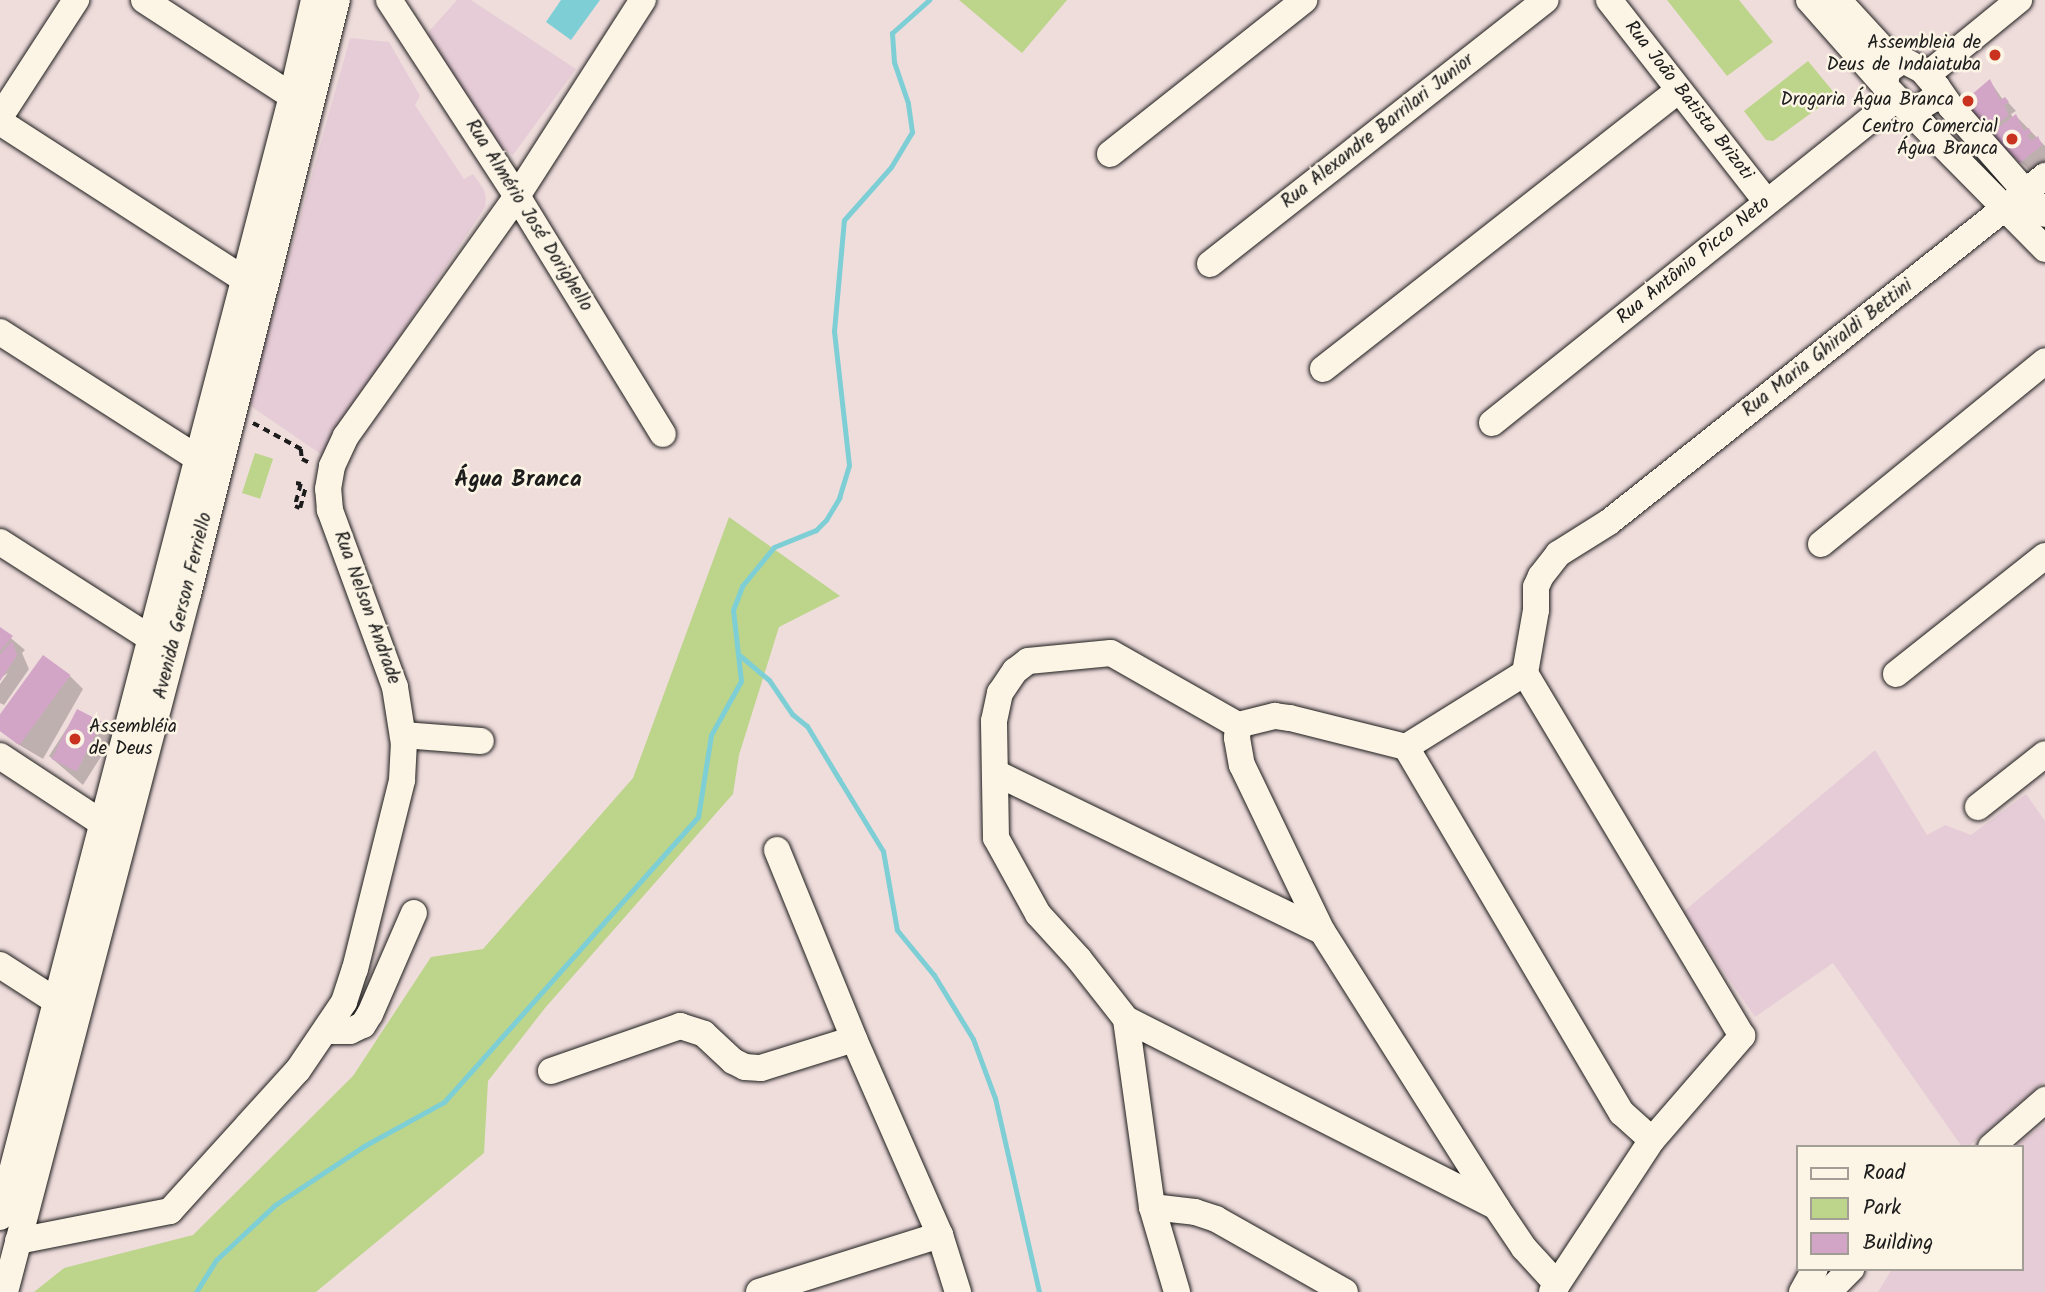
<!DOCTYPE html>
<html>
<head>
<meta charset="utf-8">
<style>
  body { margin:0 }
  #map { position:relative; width:2045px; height:1292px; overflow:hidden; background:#efdddc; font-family:Kalam,sans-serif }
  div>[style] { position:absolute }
  .built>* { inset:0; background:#e6ccd6 }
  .green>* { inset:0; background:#bdd48b; transform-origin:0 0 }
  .water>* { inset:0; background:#7ecfd5 }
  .shadow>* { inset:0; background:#0003 }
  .stream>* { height:5px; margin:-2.5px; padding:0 2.5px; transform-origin:2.5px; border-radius:2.5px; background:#7ecfd5 }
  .building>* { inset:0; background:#d2a5c7; transform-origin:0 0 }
  .path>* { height:3.5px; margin-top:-1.75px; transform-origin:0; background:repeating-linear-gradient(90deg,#1c1c1c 0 7px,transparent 0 12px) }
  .roads { filter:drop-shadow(0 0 2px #1c1c1c) drop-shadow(0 0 2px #1c1c1c) }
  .minor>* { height:26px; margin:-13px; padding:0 13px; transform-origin:13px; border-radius:13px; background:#fcf5e5 }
  .dots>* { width:19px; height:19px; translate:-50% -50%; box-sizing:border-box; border:4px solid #fcf5e5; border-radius:50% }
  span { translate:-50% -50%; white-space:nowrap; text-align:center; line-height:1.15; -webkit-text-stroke:5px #fcf5e5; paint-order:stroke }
  .poi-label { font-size:19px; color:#1c1c1c }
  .right { translate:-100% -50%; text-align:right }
  .left { translate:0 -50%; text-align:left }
  .street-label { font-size:19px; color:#1c1c1c }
  .quarter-label { font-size:23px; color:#1c1c1c; font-weight:700 }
  .legend { position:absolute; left:1796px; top:1145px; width:228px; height:126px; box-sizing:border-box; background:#fcf5e5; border:2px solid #a29e95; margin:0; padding:9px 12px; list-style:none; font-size:21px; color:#1c1c1c }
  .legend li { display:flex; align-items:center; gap:14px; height:35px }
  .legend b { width:35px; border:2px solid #a29e95 }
</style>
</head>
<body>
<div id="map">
  <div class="built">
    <div style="clip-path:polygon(457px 0,471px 0,576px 69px,513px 155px,490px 141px,423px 38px)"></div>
    <div style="clip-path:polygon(350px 38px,389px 42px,420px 96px,415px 105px,464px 179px,473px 174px,484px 190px,486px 198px,485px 207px,322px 455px,248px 404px)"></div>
    <div style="clip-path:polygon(1875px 750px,1927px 835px,1945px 825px,1971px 835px,2026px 794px,2045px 821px,2045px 1081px,1968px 1147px,1962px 1147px,1833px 963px,1755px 1017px,1683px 912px)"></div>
    <div style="clip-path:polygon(2045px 1123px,2045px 1292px,1878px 1292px,1892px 1269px,2022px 1269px,2022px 1147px,2014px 1147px)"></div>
  </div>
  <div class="green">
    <div style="clip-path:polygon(959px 0,1067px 0,1022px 53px)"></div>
    <div style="clip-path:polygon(1667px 0,1739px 0,1773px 42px,1727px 76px)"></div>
    <div style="clip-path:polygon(1808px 61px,1836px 95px,1773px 141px,1766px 140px,1744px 111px)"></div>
    <div style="left:255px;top:453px;width:19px;height:42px;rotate:18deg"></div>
    <div style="clip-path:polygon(729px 517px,840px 596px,779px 627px,739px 755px,733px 794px,545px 1008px,488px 1081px,484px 1153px,316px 1292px,34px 1292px,64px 1268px,193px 1235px,353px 1076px,431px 957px,483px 949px,633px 778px)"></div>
  </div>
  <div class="water">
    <div style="clip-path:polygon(561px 0,600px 0,571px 40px,546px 22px)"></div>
  </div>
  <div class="shadow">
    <div style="clip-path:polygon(1990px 81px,2003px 100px,2005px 99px,2016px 111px,2011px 114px,2013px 118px,2016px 116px,2045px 146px,2045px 174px,2039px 179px,2009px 151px,1966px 102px)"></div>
    <div style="clip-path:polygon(0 629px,25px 650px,22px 653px,29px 669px,4px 705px,0 703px,0 684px,8px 673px,0 678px)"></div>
    <div style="clip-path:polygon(70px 676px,83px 689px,43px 759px,16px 743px,3px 731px)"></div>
    <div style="clip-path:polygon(78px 711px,101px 724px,114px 736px,83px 785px,49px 756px)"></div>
  </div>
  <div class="stream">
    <div style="left:738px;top:654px;width:40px;rotate:40deg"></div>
    <div style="left:769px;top:680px;width:41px;rotate:55.9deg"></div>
    <div style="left:792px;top:714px;width:19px;rotate:39deg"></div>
    <div style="left:807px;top:726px;width:62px;rotate:58.9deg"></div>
    <div style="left:839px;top:779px;width:84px;rotate:58.6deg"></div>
    <div style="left:883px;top:851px;width:80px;rotate:80deg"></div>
    <div style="left:897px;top:930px;width:58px;rotate:50.6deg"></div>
    <div style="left:934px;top:975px;width:75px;rotate:58.6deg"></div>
    <div style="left:973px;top:1039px;width:63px;rotate:69.6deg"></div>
    <div style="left:995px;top:1098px;width:199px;rotate:77.2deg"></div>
    <div style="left:196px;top:1292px;width:38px;rotate:-58deg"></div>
    <div style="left:216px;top:1260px;width:81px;rotate:-43deg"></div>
    <div style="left:275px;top:1205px;width:107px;rotate:-33.5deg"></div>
    <div style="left:364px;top:1146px;width:91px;rotate:-28.8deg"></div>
    <div style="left:444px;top:1102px;width:382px;rotate:-48.3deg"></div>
    <div style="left:698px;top:817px;width:83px;rotate:-81deg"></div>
    <div style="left:711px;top:735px;width:62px;rotate:-60.9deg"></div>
    <div style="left:741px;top:681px;width:71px;rotate:-96.4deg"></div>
    <div style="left:733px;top:610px;width:26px;rotate:-69deg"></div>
    <div style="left:742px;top:586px;width:50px;rotate:-50.6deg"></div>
    <div style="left:774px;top:547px;width:45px;rotate:-22deg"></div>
    <div style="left:816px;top:530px;width:14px;rotate:-45deg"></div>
    <div style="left:826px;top:520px;width:26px;rotate:-59deg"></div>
    <div style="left:839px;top:498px;width:34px;rotate:-73deg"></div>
    <div style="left:849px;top:465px;width:135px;rotate:-96.4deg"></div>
    <div style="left:834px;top:331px;width:111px;rotate:-84.9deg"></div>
    <div style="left:844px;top:220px;width:71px;rotate:-48.4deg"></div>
    <div style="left:891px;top:167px;width:41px;rotate:-59deg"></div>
    <div style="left:912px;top:132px;width:29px;rotate:-98deg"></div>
    <div style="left:908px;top:103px;width:43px;rotate:-108.9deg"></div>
    <div style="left:894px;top:62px;width:29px;rotate:-94deg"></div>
    <div style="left:892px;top:33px;width:50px;rotate:-41.7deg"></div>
  </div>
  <div class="building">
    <div style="clip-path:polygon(1990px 79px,2000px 100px,2005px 97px,2009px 102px,2004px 105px,2009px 115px,1989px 130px,1964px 101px)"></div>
    <div style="clip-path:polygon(2016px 114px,2024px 131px,2029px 128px,2031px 132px,2027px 136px,2032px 141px,2038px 136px,2042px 145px,2020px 163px,1990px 134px)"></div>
    <div style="clip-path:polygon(0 627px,13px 636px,0 651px)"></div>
    <div style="clip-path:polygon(12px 641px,17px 655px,0 681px,0 655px)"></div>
    <div style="left:43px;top:655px;width:34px;height:87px;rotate:36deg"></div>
    <div style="left:77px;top:709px;width:28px;height:56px;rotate:27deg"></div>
  </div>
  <div class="path">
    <div style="left:253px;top:423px;width:55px;rotate:28.4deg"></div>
    <div style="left:301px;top:449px;width:10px;rotate:84deg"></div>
    <div style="left:302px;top:459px;width:11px;rotate:27deg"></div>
    <div style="left:296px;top:483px;width:5px;rotate:11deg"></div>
    <div style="left:301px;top:484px;width:23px;rotate:105deg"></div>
    <div style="left:295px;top:506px;width:5px;rotate:22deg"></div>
    <div style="left:300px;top:508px;width:20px;rotate:-75deg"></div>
  </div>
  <div class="roads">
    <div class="minor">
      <div style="left:144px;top:0;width:176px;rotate:33deg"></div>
      <div style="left:389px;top:0;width:234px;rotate:56.9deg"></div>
      <div style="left:517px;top:196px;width:279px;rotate:58.5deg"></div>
      <div style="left:1609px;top:0;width:256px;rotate:52deg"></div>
      <div style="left:1809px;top:0;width:115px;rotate:48.5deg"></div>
      <div style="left:1838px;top:0;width:86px;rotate:47.4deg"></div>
      <div style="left:1927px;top:75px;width:119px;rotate:-39.2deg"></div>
      <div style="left:1937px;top:87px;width:13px;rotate:108deg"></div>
      <div style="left:1933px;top:99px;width:26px;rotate:148deg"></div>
      <div style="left:1911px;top:113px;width:37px;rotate:-134deg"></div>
      <div style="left:1885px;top:86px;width:15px;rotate:-82deg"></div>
      <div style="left:1887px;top:71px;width:19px;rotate:-35deg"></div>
      <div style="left:1903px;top:60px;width:21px;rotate:28deg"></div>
      <div style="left:1922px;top:70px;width:23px;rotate:49deg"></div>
      <div style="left:1937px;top:87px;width:24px;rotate:55deg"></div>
      <div style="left:1951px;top:107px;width:142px;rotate:48.7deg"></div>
      <div style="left:1911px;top:113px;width:191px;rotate:45.4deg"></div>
      <div style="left:0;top:117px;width:140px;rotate:-57deg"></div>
      <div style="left:0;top:122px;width:290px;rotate:32.8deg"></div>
      <div style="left:1110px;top:154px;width:248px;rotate:-38.4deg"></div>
      <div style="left:1210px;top:264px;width:427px;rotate:-38.2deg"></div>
      <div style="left:0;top:332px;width:234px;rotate:32.6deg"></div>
      <div style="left:1323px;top:369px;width:451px;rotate:-38.1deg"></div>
      <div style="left:1492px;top:423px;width:518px;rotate:-38.73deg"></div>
      <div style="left:0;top:542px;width:178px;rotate:32.6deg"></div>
      <div style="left:1821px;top:544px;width:289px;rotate:-39.2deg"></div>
      <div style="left:1896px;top:674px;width:190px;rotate:-38.4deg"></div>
      <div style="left:1238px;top:725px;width:13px;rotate:94deg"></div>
      <div style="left:1237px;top:738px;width:27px;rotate:80deg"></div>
      <div style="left:1242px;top:765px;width:184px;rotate:64.3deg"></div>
      <div style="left:1322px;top:931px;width:328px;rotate:57.7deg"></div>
      <div style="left:1497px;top:1208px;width:48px;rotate:56deg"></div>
      <div style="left:1524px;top:1248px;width:49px;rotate:47.5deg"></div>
      <div style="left:403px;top:735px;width:78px;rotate:4.4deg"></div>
      <div style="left:1406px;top:747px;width:425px;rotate:59.5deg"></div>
      <div style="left:1622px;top:1113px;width:40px;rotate:42deg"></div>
      <div style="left:0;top:756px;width:122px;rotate:33.3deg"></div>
      <div style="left:996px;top:773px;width:362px;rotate:25.9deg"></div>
      <div style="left:1978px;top:807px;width:85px;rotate:-38.3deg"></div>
      <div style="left:777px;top:850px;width:204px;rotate:67.8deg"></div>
      <div style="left:0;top:965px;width:67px;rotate:32.7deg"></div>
      <div style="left:1126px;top:1019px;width:415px;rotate:26.9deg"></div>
      <div style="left:326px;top:1031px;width:24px"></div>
      <div style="left:350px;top:1031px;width:14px;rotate:-25deg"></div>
      <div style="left:363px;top:1025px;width:13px;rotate:-58deg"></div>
      <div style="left:370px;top:1014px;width:110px;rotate:-66.5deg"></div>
      <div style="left:551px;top:1071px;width:137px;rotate:-19.2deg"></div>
      <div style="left:680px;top:1026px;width:25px;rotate:18deg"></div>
      <div style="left:704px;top:1034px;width:40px;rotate:43deg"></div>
      <div style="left:733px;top:1061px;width:13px;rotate:27deg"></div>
      <div style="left:745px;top:1067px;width:16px;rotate:4deg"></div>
      <div style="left:761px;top:1068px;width:97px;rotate:-17.3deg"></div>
      <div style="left:854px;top:1039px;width:214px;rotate:66.3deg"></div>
      <div style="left:940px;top:1235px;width:60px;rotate:72.5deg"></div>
      <div style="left:1991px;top:1147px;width:72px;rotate:-41deg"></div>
      <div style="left:1152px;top:1207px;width:43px;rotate:6.6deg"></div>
      <div style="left:1195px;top:1212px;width:22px;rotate:18deg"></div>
      <div style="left:1216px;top:1219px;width:148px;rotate:29.5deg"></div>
      <div style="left:0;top:1217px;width:1158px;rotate:-75.4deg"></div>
      <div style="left:292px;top:96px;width:98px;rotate:-77.1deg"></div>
      <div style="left:18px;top:1241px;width:155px;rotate:-11.2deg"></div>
      <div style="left:170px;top:1211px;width:190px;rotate:-47.8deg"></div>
      <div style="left:298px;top:1070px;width:82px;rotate:-55.9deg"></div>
      <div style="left:344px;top:1002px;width:35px;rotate:-72deg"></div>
      <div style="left:355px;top:969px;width:195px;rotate:-76deg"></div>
      <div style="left:402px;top:780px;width:36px;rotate:-87deg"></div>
      <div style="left:404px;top:744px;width:58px;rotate:-99deg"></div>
      <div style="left:395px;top:687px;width:189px;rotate:-110.2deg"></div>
      <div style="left:330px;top:510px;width:21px;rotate:-95deg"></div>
      <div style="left:328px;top:489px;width:23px;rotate:-80deg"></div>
      <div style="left:332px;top:466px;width:33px;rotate:-65deg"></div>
      <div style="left:346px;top:436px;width:295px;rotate:-54.5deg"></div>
      <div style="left:517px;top:196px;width:233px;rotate:-57.3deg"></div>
      <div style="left:5px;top:1292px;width:722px;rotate:-75.31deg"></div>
      <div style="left:188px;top:594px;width:612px;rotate:-75.92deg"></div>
      <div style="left:759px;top:1292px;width:190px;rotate:-17.5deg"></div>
      <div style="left:1177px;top:1292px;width:89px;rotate:-106.4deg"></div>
      <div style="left:1152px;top:1207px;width:190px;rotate:-97.9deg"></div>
      <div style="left:1126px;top:1019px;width:76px;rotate:-128.1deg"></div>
      <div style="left:1079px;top:959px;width:61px;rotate:-132.3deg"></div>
      <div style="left:1038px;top:914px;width:87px;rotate:-118.9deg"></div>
      <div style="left:996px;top:838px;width:117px;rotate:-91deg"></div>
      <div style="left:994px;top:721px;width:29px;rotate:-78deg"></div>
      <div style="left:1000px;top:693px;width:27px;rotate:-56deg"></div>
      <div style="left:1015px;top:671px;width:16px;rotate:-38deg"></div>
      <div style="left:1028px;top:661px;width:83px;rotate:-5.5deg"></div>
      <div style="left:1111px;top:653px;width:146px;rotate:29.6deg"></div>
      <div style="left:1238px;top:725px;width:38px;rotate:-14deg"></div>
      <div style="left:1275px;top:716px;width:15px;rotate:8deg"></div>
      <div style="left:1290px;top:718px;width:120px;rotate:14deg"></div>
      <div style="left:1406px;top:747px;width:140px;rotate:-31.9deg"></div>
      <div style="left:1552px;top:1292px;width:182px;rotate:-56.7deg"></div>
      <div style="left:1652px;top:1140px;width:138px;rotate:-49.1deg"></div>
      <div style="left:1742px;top:1036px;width:423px;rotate:-120.9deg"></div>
      <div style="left:1525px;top:673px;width:64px;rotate:-80.1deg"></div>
      <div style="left:1536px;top:610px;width:23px;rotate:-90deg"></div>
      <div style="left:1536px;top:587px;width:12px;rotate:-66deg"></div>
      <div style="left:1541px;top:576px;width:28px;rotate:-52deg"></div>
      <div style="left:1558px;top:554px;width:60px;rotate:-32.1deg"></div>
      <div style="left:1609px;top:522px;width:557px;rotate:-38.43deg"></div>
      <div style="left:1802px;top:1292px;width:26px;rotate:-61deg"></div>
      <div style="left:1828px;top:1292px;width:33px;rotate:-45deg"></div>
    </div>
  </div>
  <div class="dots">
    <div style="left:1995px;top:55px;background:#c8321e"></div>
    <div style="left:1968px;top:101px;background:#c8321e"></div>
    <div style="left:2012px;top:139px;background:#c8321e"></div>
    <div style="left:75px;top:739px;background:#c8321e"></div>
  </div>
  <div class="poi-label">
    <span class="right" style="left:1981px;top:55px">Assembleia de<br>Deus de Indaiatuba</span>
    <span class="right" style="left:1954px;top:101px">Drogaria Água Branca</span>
    <span class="right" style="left:1998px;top:139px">Centro Comercial<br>Água Branca</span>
    <span class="left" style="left:89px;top:739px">Assembléia<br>de Deus</span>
  </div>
  <div class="street-label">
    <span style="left:1688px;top:101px;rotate:52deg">Rua João Batista Brizoti</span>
    <span style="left:1378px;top:132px;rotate:-38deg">Rua Alexandre Barrilari Junior</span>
    <span style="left:528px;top:216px;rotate:58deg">Rua Almério José Dorighello</span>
    <span style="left:1694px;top:261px;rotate:-39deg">Rua Antônio Picco Neto</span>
    <span style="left:1828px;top:349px;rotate:-38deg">Rua Maria Ghiraldi Bettini</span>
    <span style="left:184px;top:606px;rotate:-76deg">Avenida Gerson Ferriello</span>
    <span style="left:366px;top:608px;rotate:70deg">Rua Nelson Andrade</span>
  </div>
  <div class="quarter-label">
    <span style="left:518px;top:480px">Água Branca</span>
  </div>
  <ul class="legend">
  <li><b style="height:9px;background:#fcf5e5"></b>Road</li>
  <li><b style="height:19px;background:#bdd48b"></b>Park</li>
  <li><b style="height:19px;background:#d2a5c7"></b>Building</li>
  </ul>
</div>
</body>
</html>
